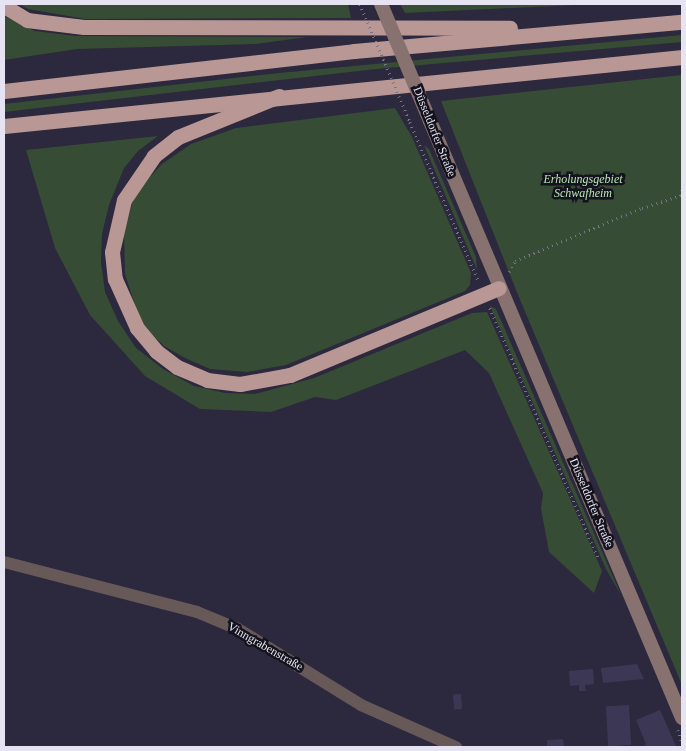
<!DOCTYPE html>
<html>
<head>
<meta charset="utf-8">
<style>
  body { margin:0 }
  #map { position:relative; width:686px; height:751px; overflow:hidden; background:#2c283e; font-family:"Times New Roman",serif }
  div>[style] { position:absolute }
  .green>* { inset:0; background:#364c34 }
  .building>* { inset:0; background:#3d3756; transform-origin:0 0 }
  .path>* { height:2.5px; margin-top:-1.25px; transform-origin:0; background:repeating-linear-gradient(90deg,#777486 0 1px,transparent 0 5px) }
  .minor>* { height:12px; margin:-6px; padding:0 6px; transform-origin:6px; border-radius:6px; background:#675958 }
  .secondary>* { height:14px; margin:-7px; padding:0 7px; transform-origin:7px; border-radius:7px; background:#887270 }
  .motorway>* { height:15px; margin:-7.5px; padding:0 7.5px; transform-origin:7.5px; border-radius:7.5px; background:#b89794 }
  .path-bridge>* { height:2.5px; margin-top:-1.25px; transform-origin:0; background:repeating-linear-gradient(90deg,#777486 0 1px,transparent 0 5px) }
  .secondary-bridge>* { height:14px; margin:-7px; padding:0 7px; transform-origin:7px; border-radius:7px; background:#887270 }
  span { translate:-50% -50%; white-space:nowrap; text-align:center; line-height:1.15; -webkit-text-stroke:5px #14131d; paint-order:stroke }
  .street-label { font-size:12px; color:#e6e4f2 }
  .park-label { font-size:12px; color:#bae8b5; font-style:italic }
  .frame { position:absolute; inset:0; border:5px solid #e6e4f2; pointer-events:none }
</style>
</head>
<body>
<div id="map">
  <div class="green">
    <div style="clip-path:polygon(19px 4px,348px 4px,351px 18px,85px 19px,28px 9px)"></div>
    <div style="clip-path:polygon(400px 4px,597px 4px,405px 13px)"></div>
    <div style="clip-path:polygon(4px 16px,35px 31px,76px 36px,307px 37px,256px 44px,77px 49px,4px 60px)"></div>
    <div style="clip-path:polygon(682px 35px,682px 42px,376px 69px,4px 112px,4px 104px,279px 73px)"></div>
    <div style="clip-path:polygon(682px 75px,682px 685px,516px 290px,441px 101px)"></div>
    <div style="clip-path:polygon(395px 108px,412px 137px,471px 273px,470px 285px,465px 291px,286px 365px,247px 372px,210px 369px,185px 358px,164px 346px,141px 324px,125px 274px,124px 234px,135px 193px,162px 164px,191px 144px,236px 128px)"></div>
    <div style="clip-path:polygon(158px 136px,138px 151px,124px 168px,109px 205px,102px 234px,101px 262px,105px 292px,118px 321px,136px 348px,163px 369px,194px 386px,225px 393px,255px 394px,314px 378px,472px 313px,487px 312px,602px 571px,594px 593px,549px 552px,541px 509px,543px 493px,489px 373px,465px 350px,336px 400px,315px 397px,271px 412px,200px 409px,145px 376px,90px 315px,55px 248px,26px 150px)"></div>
    <div style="clip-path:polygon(424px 145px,429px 149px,476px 257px,477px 270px)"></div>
    <div style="clip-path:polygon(490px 306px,496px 309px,621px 595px,606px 569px)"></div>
  </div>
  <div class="building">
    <div style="clip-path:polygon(637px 664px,644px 679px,603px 683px,601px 668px)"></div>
    <div style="clip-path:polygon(593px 669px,594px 684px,585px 685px,586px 691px,579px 691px,579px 685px,570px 686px,569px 671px)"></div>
    <div style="left:461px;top:694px;width:15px;height:8px;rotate:86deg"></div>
    <div style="left:629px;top:705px;width:40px;height:23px;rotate:87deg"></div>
    <div style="clip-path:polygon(660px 710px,676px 746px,643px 747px,646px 744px,636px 720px)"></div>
    <div style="clip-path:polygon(563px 739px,564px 747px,547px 747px,547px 740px)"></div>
  </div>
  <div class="path">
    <div style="left:410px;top:122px;width:174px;rotate:66.7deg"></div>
    <div style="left:680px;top:196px;width:7px;rotate:-74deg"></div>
    <div style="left:509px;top:272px;width:13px;rotate:-61deg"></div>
    <div style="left:515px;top:261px;width:138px;rotate:-22.7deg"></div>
    <div style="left:642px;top:208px;width:42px;rotate:-18deg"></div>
    <div style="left:490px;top:308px;width:275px;rotate:66.6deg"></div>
    <div style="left:678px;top:730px;width:13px;rotate:72deg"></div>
  </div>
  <div class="minor">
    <div style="left:4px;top:562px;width:199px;rotate:14.5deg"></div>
    <div style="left:197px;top:612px;width:44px;rotate:22.5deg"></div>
    <div style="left:238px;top:629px;width:145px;rotate:31.7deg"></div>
    <div style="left:361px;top:705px;width:104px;rotate:23.9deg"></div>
  </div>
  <div class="secondary">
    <div style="left:430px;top:121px;width:648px;rotate:67.11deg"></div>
  </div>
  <div class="motorway">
    <div style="left:4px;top:6px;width:27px;rotate:31deg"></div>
    <div style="left:27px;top:20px;width:57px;rotate:7deg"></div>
    <div style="left:84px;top:27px;width:426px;rotate:0.1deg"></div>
    <div style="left:4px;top:91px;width:352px;rotate:-6.5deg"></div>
    <div style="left:354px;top:51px;width:329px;rotate:-5.1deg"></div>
    <div style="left:279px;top:96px;width:109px;rotate:157.9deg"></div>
    <div style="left:178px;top:137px;width:31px;rotate:142deg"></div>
    <div style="left:154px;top:156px;width:53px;rotate:124.3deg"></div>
    <div style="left:124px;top:200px;width:53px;rotate:103deg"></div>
    <div style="left:112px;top:252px;width:27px;rotate:84deg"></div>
    <div style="left:115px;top:279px;width:54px;rotate:65.8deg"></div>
    <div style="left:137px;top:328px;width:30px;rotate:50deg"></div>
    <div style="left:156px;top:351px;width:26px;rotate:37deg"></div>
    <div style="left:177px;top:367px;width:33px;rotate:23deg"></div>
    <div style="left:207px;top:380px;width:33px;rotate:7deg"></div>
    <div style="left:240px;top:384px;width:51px;rotate:-10.2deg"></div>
    <div style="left:290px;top:375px;width:226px;rotate:-22.6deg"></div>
    <div style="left:4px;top:126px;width:682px;rotate:-5.81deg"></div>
  </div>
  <div class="path-bridge">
    <div style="left:360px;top:4px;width:128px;rotate:67deg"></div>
  </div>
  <div class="secondary-bridge">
    <div style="left:381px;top:4px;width:127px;rotate:67.3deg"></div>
  </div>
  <div class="street-label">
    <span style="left:434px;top:132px;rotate:68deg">Düsseldorfer Straße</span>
    <span style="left:591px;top:503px;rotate:67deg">Düsseldorfer Straße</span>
    <span style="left:265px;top:647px;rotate:30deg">Vinngrabenstraße</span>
  </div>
  <div class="park-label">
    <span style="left:583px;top:187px">Erholungsgebiet<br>Schwafheim</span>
  </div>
  <div class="frame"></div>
</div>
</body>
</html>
